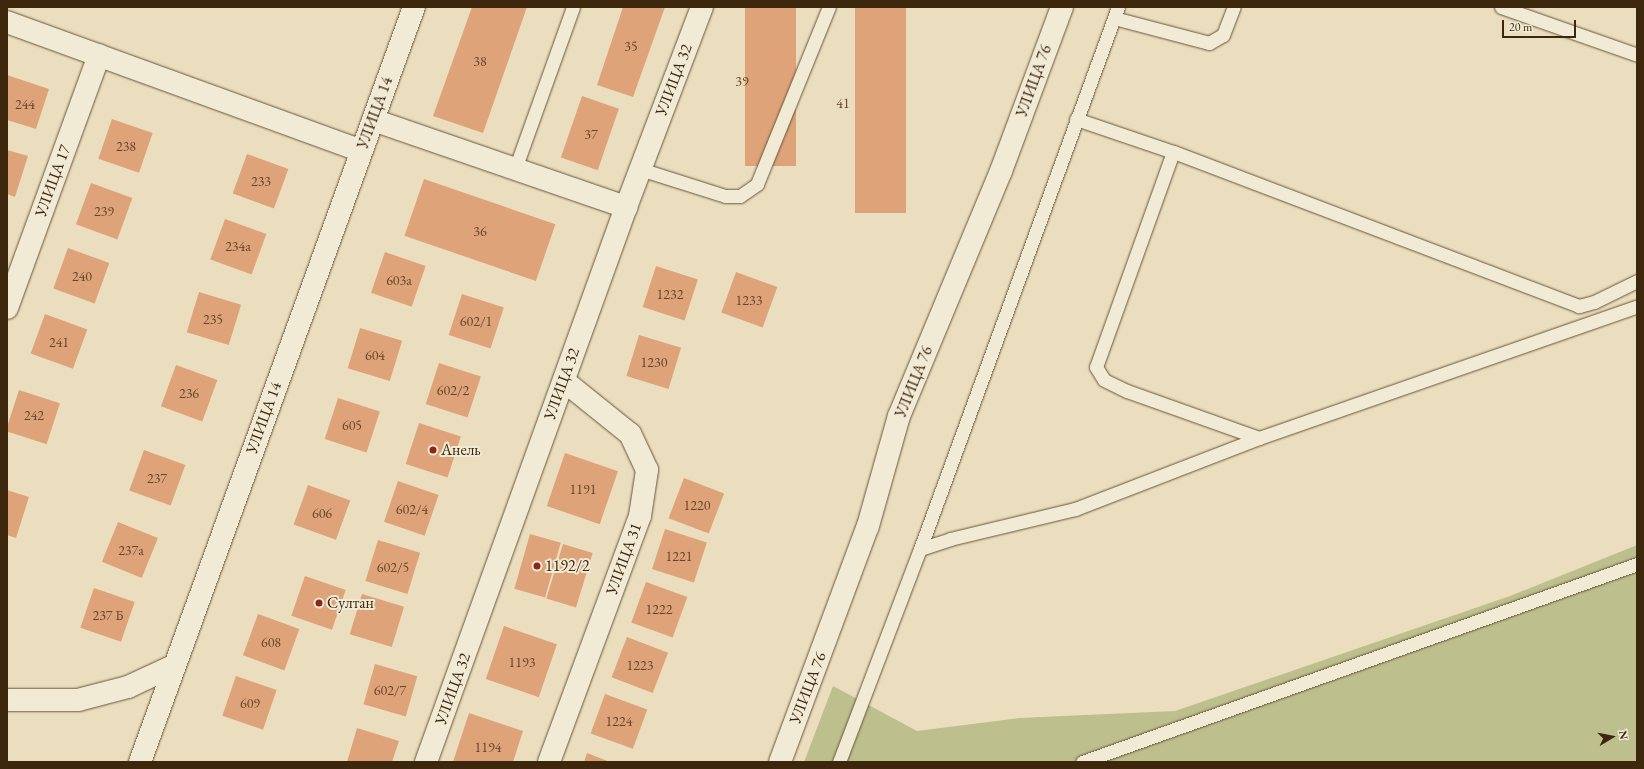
<!DOCTYPE html>
<html>
<head>
<meta charset="utf-8">
<style>
  body { margin:0 }
  #map { position:relative; width:1644px; height:769px; overflow:hidden; background:#eadebe; font-family:"EB Garamond",serif }
  div>[style] { position:absolute }
  .green>* { inset:0; background:#bdbf8d }
  .building>* { inset:0; background:#dfa37a; transform-origin:0 0 }
  .roads { filter:drop-shadow(0 0 1px #685539) drop-shadow(0 0 1px #685539) }
  .service>* { height:13px; margin:-6.5px; padding:0 6.5px; transform-origin:6.5px; border-radius:6.5px; background:#f1ead5 }
  .minor>* { height:22px; margin:-11px; padding:0 11px; transform-origin:11px; border-radius:11px; background:#f1ead5 }
  .dots>* { width:11px; height:11px; translate:-50% -50%; box-sizing:border-box; border:2px solid #f1ead5; border-radius:50% }
  span { translate:-50% -50%; white-space:nowrap; text-align:center; line-height:1.15; -webkit-text-stroke:4px #f1ead5; paint-order:stroke }
  .number-label { font-size:14px; color:#654628 }
  .number-label span { -webkit-text-stroke-width:0 }
  .street-label { font-size:16px; color:#3c270d }
  .poi-label { font-size:16px; color:#3c270d }
  .left { translate:0 -50%; text-align:left }
  .frame { position:absolute; inset:0; border:8px solid #3c270d; pointer-events:none }
  .north { position:absolute; left:1592px; top:717px; width:40px; height:40px; -webkit-text-stroke:3px #f1ead5; paint-order:stroke; rotate:80deg; font-size:11px; font-weight:700; line-height:16px; text-align:center; color:#3c270d }
  .north::after { content:''; display:block; margin:auto; width:14px; height:18px; background:#3c270d; clip-path:polygon(50% 0,100% 100%,50% 72%,0 100%) }
  .scale { position:absolute; left:1502px; top:20px; width:74px; height:18px; box-sizing:border-box; border:2px solid #3c270d; border-top:0; padding-left:5px; font-size:12px; line-height:14px; white-space:nowrap; color:#3c270d; -webkit-text-stroke:3px #f1ead5; paint-order:stroke }
</style>
</head>
<body>
<div id="map">
  <div class="green">
    <div style="clip-path:polygon(1637px 545px,1637px 762px,804px 762px,833px 686px,917px 731px,1019px 718px,1175px 711px,1510px 596px)"></div>
  </div>
  <div class="building">
    <div style="clip-path:polygon(472px 7px,527px 7px,483px 133px,433px 116px)"></div>
    <div style="clip-path:polygon(623px 7px,665px 7px,633px 97px,597px 85px)"></div>
    <div style="left:745px;top:7px;width:51px;height:159px"></div>
    <div style="left:855px;top:7px;width:51px;height:206px"></div>
    <div style="clip-path:polygon(7px 75px,49px 89px,36px 129px,7px 120px)"></div>
    <div style="left:582px;top:96px;width:39px;height:65px;rotate:19deg"></div>
    <div style="left:112px;top:119px;width:43px;height:42px;rotate:19deg"></div>
    <div style="clip-path:polygon(7px 150px,28px 156px,15px 197px,7px 194px)"></div>
    <div style="left:247px;top:154px;width:44px;height:42px;rotate:20deg"></div>
    <div style="left:424px;top:179px;width:139px;height:60px;rotate:19deg"></div>
    <div style="left:91px;top:183px;width:44px;height:44px;rotate:20deg"></div>
    <div style="left:225px;top:219px;width:44px;height:43px;rotate:20deg"></div>
    <div style="left:68px;top:248px;width:44px;height:43px;rotate:20deg"></div>
    <div style="left:385px;top:252px;width:43px;height:43px;rotate:19deg"></div>
    <div style="left:656px;top:266px;width:44px;height:43px;rotate:18deg"></div>
    <div style="left:736px;top:272px;width:44px;height:43px;rotate:20deg"></div>
    <div style="left:199px;top:292px;width:44px;height:42px;rotate:17deg"></div>
    <div style="left:462px;top:294px;width:44px;height:43px;rotate:18deg"></div>
    <div style="left:45px;top:314px;width:45px;height:42px;rotate:20deg"></div>
    <div style="left:360px;top:328px;width:44px;height:42px;rotate:17deg"></div>
    <div style="left:639px;top:335px;width:44px;height:43px;rotate:17deg"></div>
    <div style="left:439px;top:363px;width:44px;height:43px;rotate:18deg"></div>
    <div style="left:176px;top:365px;width:44px;height:44px;rotate:20deg"></div>
    <div style="left:19px;top:390px;width:43px;height:43px;rotate:18deg"></div>
    <div style="left:338px;top:398px;width:44px;height:43px;rotate:18deg"></div>
    <div style="left:419px;top:423px;width:44px;height:43px;rotate:18deg"></div>
    <div style="left:144px;top:450px;width:44px;height:43px;rotate:20deg"></div>
    <div style="left:565px;top:453px;width:56px;height:56px;rotate:19deg"></div>
    <div style="left:684px;top:478px;width:43px;height:43px;rotate:21deg"></div>
    <div style="left:398px;top:481px;width:43px;height:43px;rotate:19deg"></div>
    <div style="left:308px;top:485px;width:45px;height:42px;rotate:20deg"></div>
    <div style="clip-path:polygon(7px 490px,29px 497px,16px 538px,7px 535px)"></div>
    <div style="left:118px;top:522px;width:43px;height:43px;rotate:22deg"></div>
    <div style="left:665px;top:529px;width:44px;height:42px;rotate:18deg"></div>
    <div style="left:530px;top:534px;width:32px;height:57px;rotate:16deg"></div>
    <div style="left:378px;top:540px;width:44px;height:43px;rotate:17deg"></div>
    <div style="left:563px;top:544px;width:31px;height:57px;rotate:17deg"></div>
    <div style="left:305px;top:576px;width:43px;height:42px;rotate:19deg"></div>
    <div style="left:646px;top:582px;width:44px;height:43px;rotate:20deg"></div>
    <div style="left:94px;top:588px;width:43px;height:42px;rotate:19deg"></div>
    <div style="left:362px;top:594px;width:44px;height:42px;rotate:17deg"></div>
    <div style="left:258px;top:614px;width:44px;height:44px;rotate:20deg"></div>
    <div style="left:504px;top:626px;width:56px;height:56px;rotate:19deg"></div>
    <div style="left:627px;top:637px;width:44px;height:43px;rotate:21deg"></div>
    <div style="left:375px;top:664px;width:44px;height:42px;rotate:16deg"></div>
    <div style="left:236px;top:676px;width:43px;height:42px;rotate:19deg"></div>
    <div style="left:605px;top:694px;width:45px;height:42px;rotate:20deg"></div>
    <div style="clip-path:polygon(469px 713px,523px 731px,513px 762px,453px 762px)"></div>
    <div style="clip-path:polygon(357px 728px,399px 741px,392px 762px,347px 762px)"></div>
    <div style="clip-path:polygon(587px 753px,610px 762px,584px 762px)"></div>
  </div>
  <div class="roads">
    <div class="service">
      <div style="left:1501px;top:7px;width:144px;rotate:19.4deg"></div>
      <div style="left:1114px;top:18px;width:98px;rotate:14.7deg"></div>
      <div style="left:1209px;top:43px;width:16px;rotate:-30deg"></div>
      <div style="left:1223px;top:35px;width:30px;rotate:-69deg"></div>
      <div style="left:1076px;top:119px;width:102px;rotate:18.8deg"></div>
      <div style="left:515px;top:169px;width:172px;rotate:-70.3deg"></div>
      <div style="left:640px;top:169px;width:89px;rotate:17.6deg"></div>
      <div style="left:725px;top:196px;width:15px"></div>
      <div style="left:740px;top:196px;width:21px;rotate:-35deg"></div>
      <div style="left:757px;top:184px;width:191px;rotate:-67.9deg"></div>
      <div style="left:1637px;top:281px;width:48px;rotate:154deg"></div>
      <div style="left:1594px;top:302px;width:16px;rotate:165deg"></div>
      <div style="left:1579px;top:306px;width:434px;rotate:-159.2deg"></div>
      <div style="left:1173px;top:152px;width:228px;rotate:109.7deg"></div>
      <div style="left:1096px;top:367px;width:15px;rotate:58deg"></div>
      <div style="left:1104px;top:380px;width:25px;rotate:26deg"></div>
      <div style="left:1127px;top:391px;width:140px;rotate:19.6deg"></div>
      <div style="left:1259px;top:438px;width:400px;rotate:-19.2deg"></div>
      <div style="left:920px;top:549px;width:577px;rotate:-69.93deg"></div>
      <div style="left:839px;top:762px;width:228px;rotate:-69.2deg"></div>
      <div style="left:920px;top:549px;width:32px;rotate:-18deg"></div>
      <div style="left:950px;top:539px;width:129px;rotate:-13.5deg"></div>
      <div style="left:1075px;top:509px;width:197px;rotate:-21.1deg"></div>
      <div style="left:1082px;top:762px;width:589px;rotate:-19.63deg"></div>
    </div>
    <div class="minor">
      <div style="left:7px;top:22px;width:377px;rotate:20deg"></div>
      <div style="left:373px;top:120px;width:268px;rotate:19deg"></div>
      <div style="left:7px;top:308px;width:269px;rotate:-70deg"></div>
      <div style="left:7px;top:700px;width:71px"></div>
      <div style="left:78px;top:700px;width:52px;rotate:-14.6deg"></div>
      <div style="left:128px;top:687px;width:50px;rotate:-25deg"></div>
      <div style="left:140px;top:762px;width:803px;rotate:-70.05deg"></div>
      <div style="left:426px;top:762px;width:590px;rotate:-70.18deg"></div>
      <div style="left:626px;top:207px;width:214px;rotate:-69.2deg"></div>
      <div style="left:549px;top:762px;width:262px;rotate:-69.7deg"></div>
      <div style="left:640px;top:516px;width:47px;rotate:-81.3deg"></div>
      <div style="left:647px;top:470px;width:40px;rotate:-115deg"></div>
      <div style="left:630px;top:434px;width:85px;rotate:-141.2deg"></div>
      <div style="left:780px;top:762px;width:252px;rotate:-69.6deg"></div>
      <div style="left:868px;top:526px;width:114px;rotate:-74.3deg"></div>
      <div style="left:899px;top:416px;width:265px;rotate:-67.4deg"></div>
      <div style="left:1001px;top:171px;width:175px;rotate:-69.6deg"></div>
    </div>
  </div>
  <div class="dots">
    <div style="left:433px;top:450px;background:#8f2418"></div>
    <div style="left:537px;top:566px;background:#8f2418"></div>
    <div style="left:319px;top:603px;background:#8f2418"></div>
  </div>
  <div class="number-label">
    <span style="left:631px;top:46px">35</span>
    <span style="left:480px;top:61px">38</span>
    <span style="left:742px;top:81px">39</span>
    <span style="left:843px;top:103px">41</span>
    <span style="left:25px;top:104px">244</span>
    <span style="left:591px;top:134px">37</span>
    <span style="left:126px;top:146px">238</span>
    <span style="left:261px;top:181px">233</span>
    <span style="left:104px;top:211px">239</span>
    <span style="left:480px;top:231px">36</span>
    <span style="left:238px;top:246px">234а</span>
    <span style="left:82px;top:276px">240</span>
    <span style="left:399px;top:280px">603а</span>
    <span style="left:670px;top:294px">1232</span>
    <span style="left:749px;top:300px">1233</span>
    <span style="left:213px;top:319px">235</span>
    <span style="left:476px;top:321px">602/1</span>
    <span style="left:59px;top:342px">241</span>
    <span style="left:375px;top:355px">604</span>
    <span style="left:654px;top:362px">1230</span>
    <span style="left:453px;top:390px">602/2</span>
    <span style="left:189px;top:393px">236</span>
    <span style="left:34px;top:415px">242</span>
    <span style="left:352px;top:425px">605</span>
    <span style="left:157px;top:478px">237</span>
    <span style="left:583px;top:489px">1191</span>
    <span style="left:697px;top:505px">1220</span>
    <span style="left:412px;top:509px">602/4</span>
    <span style="left:322px;top:513px">606</span>
    <span style="left:131px;top:550px">237а</span>
    <span style="left:679px;top:556px">1221</span>
    <span style="left:393px;top:567px">602/5</span>
    <span style="left:659px;top:609px">1222</span>
    <span style="left:108px;top:615px">237 Б</span>
    <span style="left:271px;top:642px">608</span>
    <span style="left:522px;top:662px">1193</span>
    <span style="left:640px;top:665px">1223</span>
    <span style="left:390px;top:690px">602/7</span>
    <span style="left:250px;top:703px">609</span>
    <span style="left:619px;top:721px">1224</span>
    <span style="left:488px;top:747px">1194</span>
  </div>
  <div class="street-label">
    <span style="left:674px;top:80px;rotate:-69deg">УЛИЦА 32</span>
    <span style="left:1034px;top:81px;rotate:-70deg">УЛИЦА 76</span>
    <span style="left:375px;top:113px;rotate:-70deg">УЛИЦА 14</span>
    <span style="left:53px;top:181px;rotate:-70deg">УЛИЦА 17</span>
    <span style="left:914px;top:382px;rotate:-68deg">УЛИЦА 76</span>
    <span style="left:562px;top:384px;rotate:-70deg">УЛИЦА 32</span>
    <span style="left:264px;top:418px;rotate:-70deg">УЛИЦА 14</span>
    <span style="left:624px;top:559px;rotate:-70deg">УЛИЦА 31</span>
    <span style="left:808px;top:688px;rotate:-69deg">УЛИЦА 76</span>
    <span style="left:453px;top:689px;rotate:-70deg">УЛИЦА 32</span>
  </div>
  <div class="poi-label">
    <span class="left" style="left:441px;top:450px">Анель</span>
    <span class="left" style="left:545px;top:566px">1192/2</span>
    <span class="left" style="left:327px;top:603px">Султан</span>
  </div>
  <div class="frame"></div>
  <div class="north">N</div>
  <div class="scale">20 m</div>
</div>
</body>
</html>
